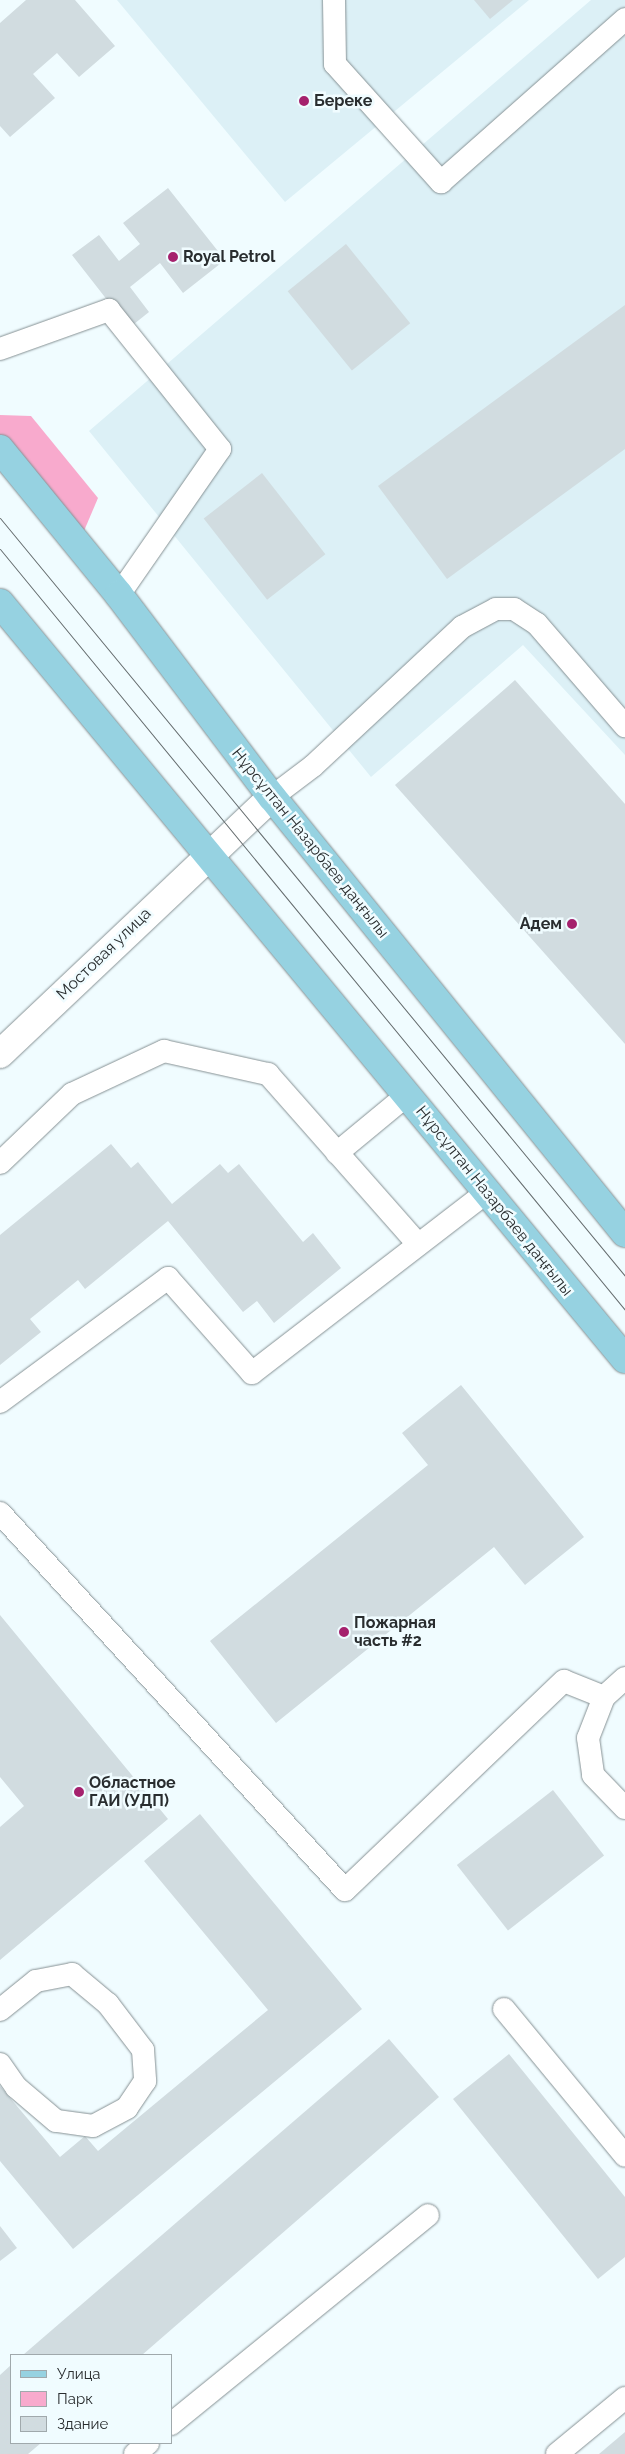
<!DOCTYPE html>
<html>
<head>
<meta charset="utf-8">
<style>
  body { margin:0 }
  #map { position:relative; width:625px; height:2454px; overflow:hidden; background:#f0fcff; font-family:Raleway,sans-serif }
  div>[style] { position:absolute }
  .built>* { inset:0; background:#dcf0f6 }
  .green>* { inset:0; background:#f8aacd }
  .building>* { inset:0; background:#d1dce0; transform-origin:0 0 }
  .roads { filter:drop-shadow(0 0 1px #869194) drop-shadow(0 0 1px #869194) }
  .lane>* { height:22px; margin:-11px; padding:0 11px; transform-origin:11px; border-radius:11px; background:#fff }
  .secondary>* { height:28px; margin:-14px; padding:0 14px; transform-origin:14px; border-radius:14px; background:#fff }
  .primary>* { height:28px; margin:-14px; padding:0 14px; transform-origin:14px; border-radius:14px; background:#96d2e1 }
  .tram>* { height:1px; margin:-0.5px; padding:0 0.5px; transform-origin:0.5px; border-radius:0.5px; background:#656c6e }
  .dots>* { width:14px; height:14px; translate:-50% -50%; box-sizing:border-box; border:2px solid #f0fcff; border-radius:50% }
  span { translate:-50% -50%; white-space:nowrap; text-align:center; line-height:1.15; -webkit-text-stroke:5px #f0fcff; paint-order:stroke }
  .poi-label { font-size:16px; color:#292d2f; font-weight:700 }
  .left { translate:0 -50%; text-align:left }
  .right { translate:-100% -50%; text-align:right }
  .street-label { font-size:16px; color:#292d2f }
  .legend { position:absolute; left:10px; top:2354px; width:162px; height:90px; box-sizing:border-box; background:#f0fcff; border:1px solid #a0a9ac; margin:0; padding:6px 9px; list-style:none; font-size:15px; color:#292d2f }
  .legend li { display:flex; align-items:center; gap:10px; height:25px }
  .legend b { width:25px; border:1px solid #a0a9ac }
</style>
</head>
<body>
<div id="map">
  <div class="built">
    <div style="clip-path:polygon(117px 0,529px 0,285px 202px)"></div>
    <div style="clip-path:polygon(591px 0,625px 0,625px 755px,523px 645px,371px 777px,89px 431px)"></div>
  </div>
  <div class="green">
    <div style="clip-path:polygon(0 415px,31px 416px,98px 498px,78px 545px,0 449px)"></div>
  </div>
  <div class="building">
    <div style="clip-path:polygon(26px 0,75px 0,115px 46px,79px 77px,57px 53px,33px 74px,55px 98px,10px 137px,0 126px,0 23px)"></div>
    <div style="clip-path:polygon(474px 0,513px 0,490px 19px)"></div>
    <div style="clip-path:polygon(168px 188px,225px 260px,183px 293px,160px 263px,130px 287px,149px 312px,129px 328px,72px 255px,99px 235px,119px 261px,140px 244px,123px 223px)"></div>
    <div style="left:346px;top:244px;width:102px;height:75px;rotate:51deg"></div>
    <div style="clip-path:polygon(625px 305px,625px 449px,447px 579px,378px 486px)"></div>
    <div style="left:262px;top:473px;width:103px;height:74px;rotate:52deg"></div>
    <div style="clip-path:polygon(515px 680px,625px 804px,625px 1044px,395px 785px)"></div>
    <div style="clip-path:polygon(111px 1144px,131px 1168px,138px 1162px,172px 1204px,220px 1164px,228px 1173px,239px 1164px,303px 1242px,313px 1233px,341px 1268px,274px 1323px,257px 1301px,243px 1312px,168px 1221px,85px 1289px,78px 1280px,30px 1319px,41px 1332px,0 1365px,0 1235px)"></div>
    <div style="clip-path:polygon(461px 1385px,584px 1537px,525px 1585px,494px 1547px,276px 1723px,210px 1641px,428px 1465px,402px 1433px)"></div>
    <div style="clip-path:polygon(0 1615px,168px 1819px,0 1960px,0 1827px,24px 1806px,0 1777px)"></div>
    <div style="left:553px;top:1790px;width:83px;height:122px;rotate:52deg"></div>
    <div style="clip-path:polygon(200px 1814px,362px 2009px,73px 2249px,0 2161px,0 2086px,60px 2157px,85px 2136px,98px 2151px,268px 2010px,144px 1861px)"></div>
    <div style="clip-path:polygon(389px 2039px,439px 2097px,142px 2355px,23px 2355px)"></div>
    <div style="clip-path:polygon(509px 2054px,625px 2197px,625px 2257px,598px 2279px,453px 2099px)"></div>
    <div style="clip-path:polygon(0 2226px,17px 2248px,0 2261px)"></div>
    <div style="clip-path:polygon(11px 2365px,11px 2443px,41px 2443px,28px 2454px,0 2454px,0 2375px)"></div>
    <div style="clip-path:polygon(625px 2432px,625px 2454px,599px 2454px)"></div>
  </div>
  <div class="roads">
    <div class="lane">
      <div style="left:334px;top:0;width:64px;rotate:89.1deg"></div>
      <div style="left:335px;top:64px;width:159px;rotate:48.1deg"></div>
      <div style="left:441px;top:182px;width:246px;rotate:-41.5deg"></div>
      <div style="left:0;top:349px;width:116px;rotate:-19.7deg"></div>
      <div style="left:109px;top:310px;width:178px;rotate:51.4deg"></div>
      <div style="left:220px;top:449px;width:178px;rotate:124.7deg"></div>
      <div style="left:272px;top:797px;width:51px;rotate:-37.1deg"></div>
      <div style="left:313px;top:766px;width:204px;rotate:-43deg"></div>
      <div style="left:462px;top:627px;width:38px;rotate:-28deg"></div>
      <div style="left:496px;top:609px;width:18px"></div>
      <div style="left:514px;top:609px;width:27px;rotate:33deg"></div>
      <div style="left:537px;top:624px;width:135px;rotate:49.2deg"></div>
      <div style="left:337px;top:1153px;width:91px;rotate:-39.6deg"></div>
      <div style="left:0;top:1163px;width:100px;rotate:-43.8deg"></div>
      <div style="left:72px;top:1094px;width:102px;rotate:-25.1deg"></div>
      <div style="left:164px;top:1051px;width:107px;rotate:12.5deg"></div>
      <div style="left:268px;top:1074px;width:227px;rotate:48.6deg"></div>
      <div style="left:0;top:1402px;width:209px;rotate:-36.4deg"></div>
      <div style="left:168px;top:1278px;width:127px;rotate:48.5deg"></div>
      <div style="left:252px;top:1373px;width:297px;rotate:-37.6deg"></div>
      <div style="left:0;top:1513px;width:511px;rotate:47.54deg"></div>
      <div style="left:345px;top:1890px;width:303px;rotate:-43.7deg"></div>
      <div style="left:564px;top:1681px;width:43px;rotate:21.8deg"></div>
      <div style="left:625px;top:1678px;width:28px;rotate:138deg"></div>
      <div style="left:604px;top:1697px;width:44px;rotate:111.3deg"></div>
      <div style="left:588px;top:1738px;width:37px;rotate:82deg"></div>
      <div style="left:593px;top:1775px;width:46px;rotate:45.9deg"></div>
      <div style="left:504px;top:2009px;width:190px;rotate:50.5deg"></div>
      <div style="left:0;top:2010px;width:46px;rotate:-38.9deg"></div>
      <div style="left:36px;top:1981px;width:37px;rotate:-11deg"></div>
      <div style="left:72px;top:1974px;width:47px;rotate:39.8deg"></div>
      <div style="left:108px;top:2004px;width:58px;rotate:52.7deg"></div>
      <div style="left:143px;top:2050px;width:31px;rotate:86deg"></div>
      <div style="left:145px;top:2081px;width:32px;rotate:124deg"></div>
      <div style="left:127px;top:2108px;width:38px;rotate:152deg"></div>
      <div style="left:93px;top:2126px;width:37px;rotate:-172deg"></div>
      <div style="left:56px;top:2121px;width:52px;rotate:-139.6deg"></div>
      <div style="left:16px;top:2087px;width:28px;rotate:-125deg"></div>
      <div style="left:171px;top:2424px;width:331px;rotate:-39.1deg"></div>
      <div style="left:135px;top:2454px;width:17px;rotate:-40deg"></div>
      <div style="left:557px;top:2454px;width:88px;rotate:-39.5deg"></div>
    </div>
    <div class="secondary">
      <div style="left:0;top:1054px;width:374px;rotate:-43.4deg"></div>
    </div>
    <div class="primary">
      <div style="left:0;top:449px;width:188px;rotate:50.8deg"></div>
      <div style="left:119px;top:595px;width:253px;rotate:52.9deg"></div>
      <div style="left:272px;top:797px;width:561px;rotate:51.01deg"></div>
      <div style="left:0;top:603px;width:981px;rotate:50.42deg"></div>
    </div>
  </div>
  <div class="tram">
    <div style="left:0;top:518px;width:982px;rotate:50.49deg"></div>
    <div style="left:0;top:549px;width:985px;rotate:50.6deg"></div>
  </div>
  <div class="dots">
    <div style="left:304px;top:101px;background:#a5216d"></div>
    <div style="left:173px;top:257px;background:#a5216d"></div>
    <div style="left:572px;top:924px;background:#a5216d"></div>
    <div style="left:344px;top:1632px;background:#a5216d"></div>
    <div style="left:79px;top:1792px;background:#a5216d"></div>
  </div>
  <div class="poi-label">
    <span class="left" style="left:314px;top:101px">Береке</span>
    <span class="left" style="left:183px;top:257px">Royal Petrol</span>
    <span class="right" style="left:562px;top:924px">Адем</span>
    <span class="left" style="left:354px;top:1632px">Пожарная<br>часть #2</span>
    <span class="left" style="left:89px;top:1792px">Областное<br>ГАИ (УДП)</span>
  </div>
  <div class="street-label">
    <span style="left:310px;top:843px;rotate:51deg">Нұрсұлтан Назарбаев даңғылы</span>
    <span style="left:104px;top:954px;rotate:-44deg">Мостовая улица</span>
    <span style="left:494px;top:1201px;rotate:51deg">Нұрсұлтан Назарбаев даңғылы</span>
  </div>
  <ul class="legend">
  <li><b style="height:6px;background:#96d2e1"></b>Улица</li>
  <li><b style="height:14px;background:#f8aacd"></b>Парк</li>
  <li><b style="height:14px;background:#d1dce0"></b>Здание</li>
  </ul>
</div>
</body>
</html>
